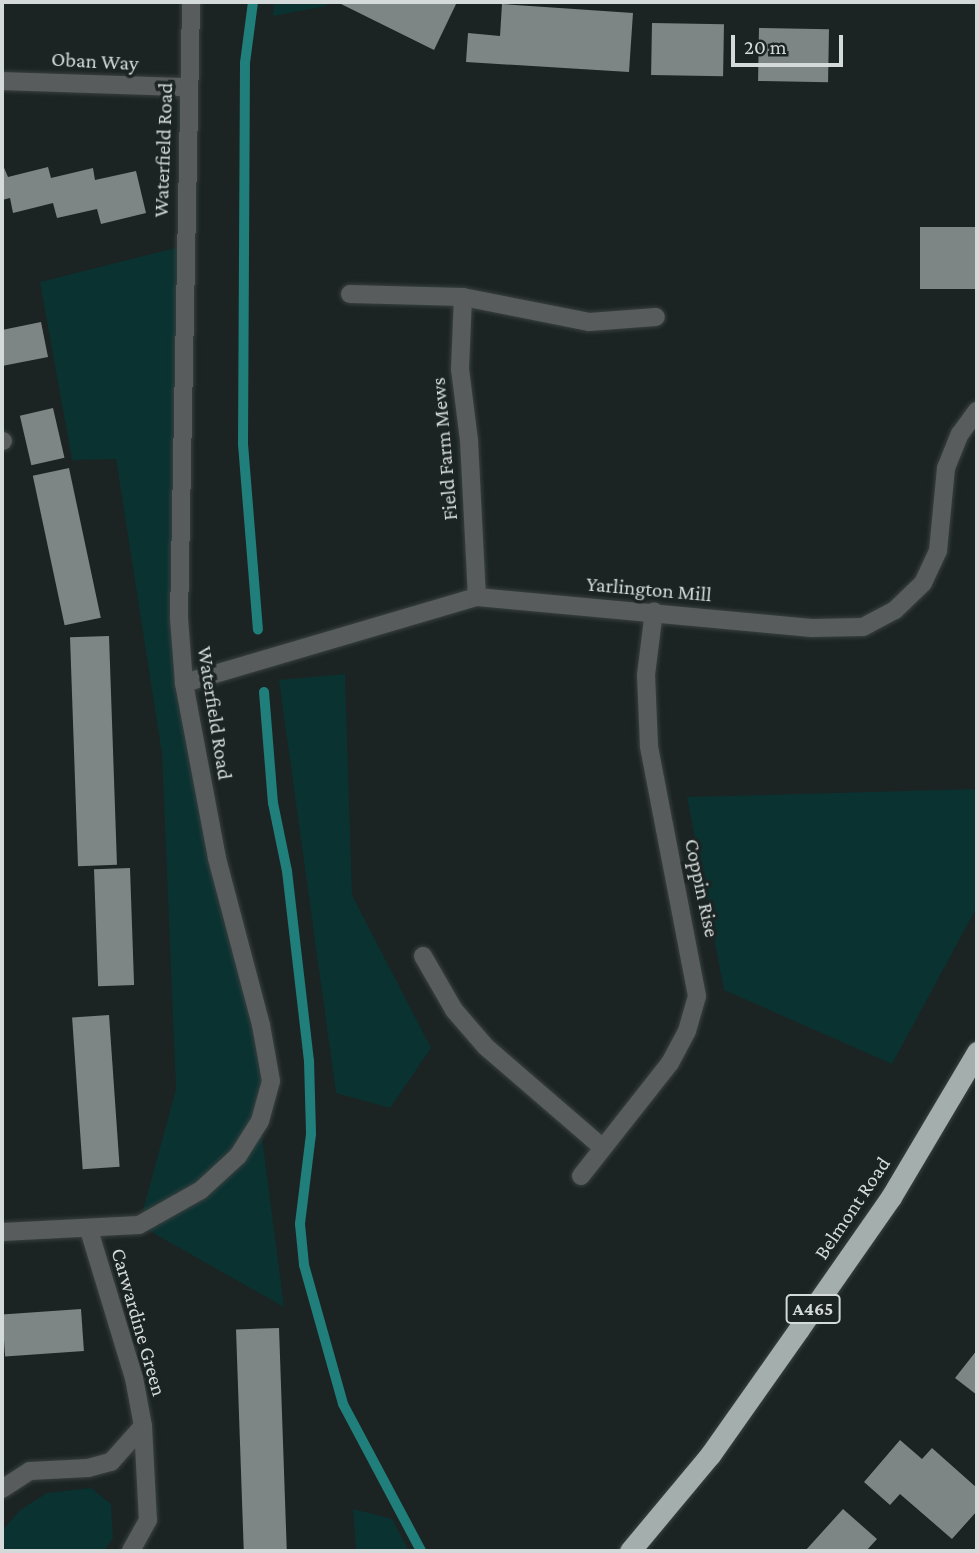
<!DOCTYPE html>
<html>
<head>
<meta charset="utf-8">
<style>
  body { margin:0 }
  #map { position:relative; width:979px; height:1553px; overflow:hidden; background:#1c2323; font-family:"Crimson Pro",serif }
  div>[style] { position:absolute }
  .green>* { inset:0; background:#0a3231 }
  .stream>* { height:10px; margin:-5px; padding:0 5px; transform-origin:5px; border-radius:5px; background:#207e7b }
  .building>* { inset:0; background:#7d8685; transform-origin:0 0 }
  .roads { filter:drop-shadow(0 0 2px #394040) drop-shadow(0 0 2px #394040) }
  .minor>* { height:18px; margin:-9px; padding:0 9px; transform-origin:9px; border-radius:9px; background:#585c5c }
  .highway>* { height:21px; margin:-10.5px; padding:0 10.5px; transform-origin:10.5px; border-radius:10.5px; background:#a4aead }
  span { translate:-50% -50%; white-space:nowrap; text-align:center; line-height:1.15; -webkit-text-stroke:7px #1c2323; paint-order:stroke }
  .shield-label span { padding:2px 5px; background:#1c2323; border:2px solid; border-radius:5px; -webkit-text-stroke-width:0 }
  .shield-label { font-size:19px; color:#d4d9d9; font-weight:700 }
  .street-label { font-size:21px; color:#d4d9d9 }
  .frame { position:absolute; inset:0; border:4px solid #d4d9d9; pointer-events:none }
  .scale { position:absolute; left:731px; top:35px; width:112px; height:32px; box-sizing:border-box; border:4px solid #d4d9d9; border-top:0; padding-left:9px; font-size:21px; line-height:24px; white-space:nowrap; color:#d4d9d9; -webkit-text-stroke:5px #1c2323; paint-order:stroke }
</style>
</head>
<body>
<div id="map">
  <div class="green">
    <div style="clip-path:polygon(274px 2px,328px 2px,326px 6px,273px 16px)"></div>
    <div style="clip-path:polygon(183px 246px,184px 683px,271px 1081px,260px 1122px,284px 1307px,139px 1225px,176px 1089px,162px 754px,116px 459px,72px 460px,40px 282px)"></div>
    <div style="clip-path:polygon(345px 674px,352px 895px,431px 1048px,390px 1108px,336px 1093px,279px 680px)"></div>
    <div style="clip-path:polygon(977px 789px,977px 907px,892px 1064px,724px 990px,687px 797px)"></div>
    <div style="clip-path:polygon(91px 1488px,111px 1504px,113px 1538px,104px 1551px,5px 1551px,2px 1531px,20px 1510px,47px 1493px)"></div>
    <div style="clip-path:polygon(353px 1509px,392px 1519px,409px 1551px,356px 1551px)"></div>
  </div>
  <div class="stream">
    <div style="left:253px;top:2px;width:62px;rotate:97.5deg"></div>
    <div style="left:245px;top:63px;width:381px;rotate:90.3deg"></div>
    <div style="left:243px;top:444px;width:186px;rotate:85.4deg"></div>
    <div style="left:264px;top:692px;width:111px;rotate:85.4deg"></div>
    <div style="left:273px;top:803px;width:69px;rotate:78.4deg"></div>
    <div style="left:287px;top:871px;width:191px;rotate:83.4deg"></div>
    <div style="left:309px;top:1061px;width:73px;rotate:88.4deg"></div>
    <div style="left:311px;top:1134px;width:91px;rotate:97deg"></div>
    <div style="left:300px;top:1224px;width:41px;rotate:84.4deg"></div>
    <div style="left:304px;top:1265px;width:144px;rotate:74.3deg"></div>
    <div style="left:343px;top:1404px;width:166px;rotate:62deg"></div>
  </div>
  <div class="building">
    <div style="clip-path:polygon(337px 2px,457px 2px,434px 50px)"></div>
    <div style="clip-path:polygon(502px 4px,633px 13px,629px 72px,466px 62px,468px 33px,500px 36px)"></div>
    <div style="left:652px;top:23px;width:72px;height:52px;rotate:1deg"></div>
    <div style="left:759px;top:28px;width:70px;height:53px;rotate:1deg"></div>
    <div style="clip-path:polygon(2px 163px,8px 177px,48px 167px,51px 178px,93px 168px,95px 180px,136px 171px,146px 213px,101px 224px,97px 209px,57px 218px,53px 203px,13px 213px,10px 198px,2px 200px)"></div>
    <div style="left:977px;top:227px;width:62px;height:57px;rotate:90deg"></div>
    <div style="clip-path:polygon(41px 322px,48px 357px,2px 366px,2px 330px)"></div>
    <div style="left:53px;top:408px;width:51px;height:34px;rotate:77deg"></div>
    <div style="left:69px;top:468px;width:153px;height:37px;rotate:78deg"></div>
    <div style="left:109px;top:636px;width:229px;height:39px;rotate:88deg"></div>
    <div style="left:130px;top:868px;width:117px;height:36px;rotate:88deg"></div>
    <div style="left:109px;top:1015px;width:152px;height:37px;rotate:86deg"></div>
    <div style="left:81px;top:1309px;width:42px;height:79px;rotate:86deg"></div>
    <div style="left:279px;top:1328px;width:223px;height:43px;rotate:88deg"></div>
    <div style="clip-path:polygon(977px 1350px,977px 1395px,955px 1378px)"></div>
    <div style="clip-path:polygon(900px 1440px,922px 1459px,932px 1448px,977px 1488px,977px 1511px,952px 1539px,900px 1494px,890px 1505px,864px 1482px)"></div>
    <div style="clip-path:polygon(843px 1509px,877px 1539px,866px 1551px,805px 1551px)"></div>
  </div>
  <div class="roads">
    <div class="minor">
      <div style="left:2px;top:81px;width:185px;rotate:1.9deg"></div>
      <div style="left:350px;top:294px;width:113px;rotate:1.5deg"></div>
      <div style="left:463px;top:297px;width:128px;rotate:11.2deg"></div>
      <div style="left:589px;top:322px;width:67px;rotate:-4.3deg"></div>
      <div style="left:463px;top:297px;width:72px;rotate:92.4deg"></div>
      <div style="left:460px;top:369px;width:72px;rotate:82.8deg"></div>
      <div style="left:469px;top:440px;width:157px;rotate:87.1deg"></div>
      <div style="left:2px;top:441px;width:1px"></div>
      <div style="left:184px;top:683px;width:305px;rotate:-16.4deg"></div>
      <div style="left:477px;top:597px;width:336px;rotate:5.3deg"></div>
      <div style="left:812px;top:628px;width:51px;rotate:-1.1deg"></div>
      <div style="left:863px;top:627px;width:36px;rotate:-28deg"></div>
      <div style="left:895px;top:610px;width:39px;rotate:-44deg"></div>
      <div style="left:923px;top:583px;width:35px;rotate:-65deg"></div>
      <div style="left:938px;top:551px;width:83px;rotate:-84.5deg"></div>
      <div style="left:946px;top:468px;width:37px;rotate:-68deg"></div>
      <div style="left:960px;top:434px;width:29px;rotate:-54deg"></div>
      <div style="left:423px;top:956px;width:62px;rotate:60.1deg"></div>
      <div style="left:454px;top:1010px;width:49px;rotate:49.1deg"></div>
      <div style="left:486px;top:1047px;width:153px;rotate:40.8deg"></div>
      <div style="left:581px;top:1176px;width:144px;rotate:-51.8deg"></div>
      <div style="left:670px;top:1063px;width:36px;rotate:-62deg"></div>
      <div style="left:687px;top:1031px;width:36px;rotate:-74deg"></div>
      <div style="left:697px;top:996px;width:255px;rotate:-100.9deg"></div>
      <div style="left:649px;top:746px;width:71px;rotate:-92.4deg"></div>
      <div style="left:646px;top:675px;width:64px;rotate:-82.9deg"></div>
      <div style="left:89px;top:1230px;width:155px;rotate:73.1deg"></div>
      <div style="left:134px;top:1378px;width:49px;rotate:79.4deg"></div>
      <div style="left:143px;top:1426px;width:94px;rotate:87deg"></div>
      <div style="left:148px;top:1520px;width:35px;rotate:119deg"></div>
      <div style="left:2px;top:1232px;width:137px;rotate:-2.9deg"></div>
      <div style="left:139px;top:1225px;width:71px;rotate:-29.4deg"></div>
      <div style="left:201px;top:1190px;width:50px;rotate:-42.6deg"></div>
      <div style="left:238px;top:1156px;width:41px;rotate:-57.8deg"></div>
      <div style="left:260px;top:1121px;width:41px;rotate:-74.6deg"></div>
      <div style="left:271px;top:1081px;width:57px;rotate:-100.1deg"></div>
      <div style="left:261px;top:1025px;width:173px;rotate:-104.8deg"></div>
      <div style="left:217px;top:858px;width:178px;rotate:-100.7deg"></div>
      <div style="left:184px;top:683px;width:65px;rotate:-94.4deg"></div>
      <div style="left:179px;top:618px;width:616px;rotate:-88.88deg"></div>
      <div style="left:2px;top:1489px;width:33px;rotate:-33deg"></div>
      <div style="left:30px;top:1471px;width:58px;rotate:-3deg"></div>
      <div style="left:88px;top:1468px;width:24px;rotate:-15deg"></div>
      <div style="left:111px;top:1462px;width:48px;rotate:-48.4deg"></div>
    </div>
    <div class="highway">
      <div style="left:630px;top:1551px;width:125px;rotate:-50.2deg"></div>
      <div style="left:710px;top:1455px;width:154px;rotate:-54.8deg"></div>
      <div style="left:799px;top:1329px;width:161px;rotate:-55.1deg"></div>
      <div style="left:891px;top:1197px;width:169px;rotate:-59.3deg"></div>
    </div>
  </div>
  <div class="shield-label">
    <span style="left:813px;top:1309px">A465</span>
  </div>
  <div class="street-label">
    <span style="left:95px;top:61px;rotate:3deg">Oban Way</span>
    <span style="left:163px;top:150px;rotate:-88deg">Waterfield Road</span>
    <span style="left:444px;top:449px;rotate:-95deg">Field Farm Mews</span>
    <span style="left:649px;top:589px;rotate:5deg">Yarlington Mill</span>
    <span style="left:215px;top:713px;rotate:81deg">Waterfield Road</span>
    <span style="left:702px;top:888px;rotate:78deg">Coppin Rise</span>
    <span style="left:852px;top:1208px;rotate:-56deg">Belmont Road</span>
    <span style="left:139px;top:1322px;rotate:74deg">Carwardine Green</span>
  </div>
  <div class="frame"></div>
  <div class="scale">20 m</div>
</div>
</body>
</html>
